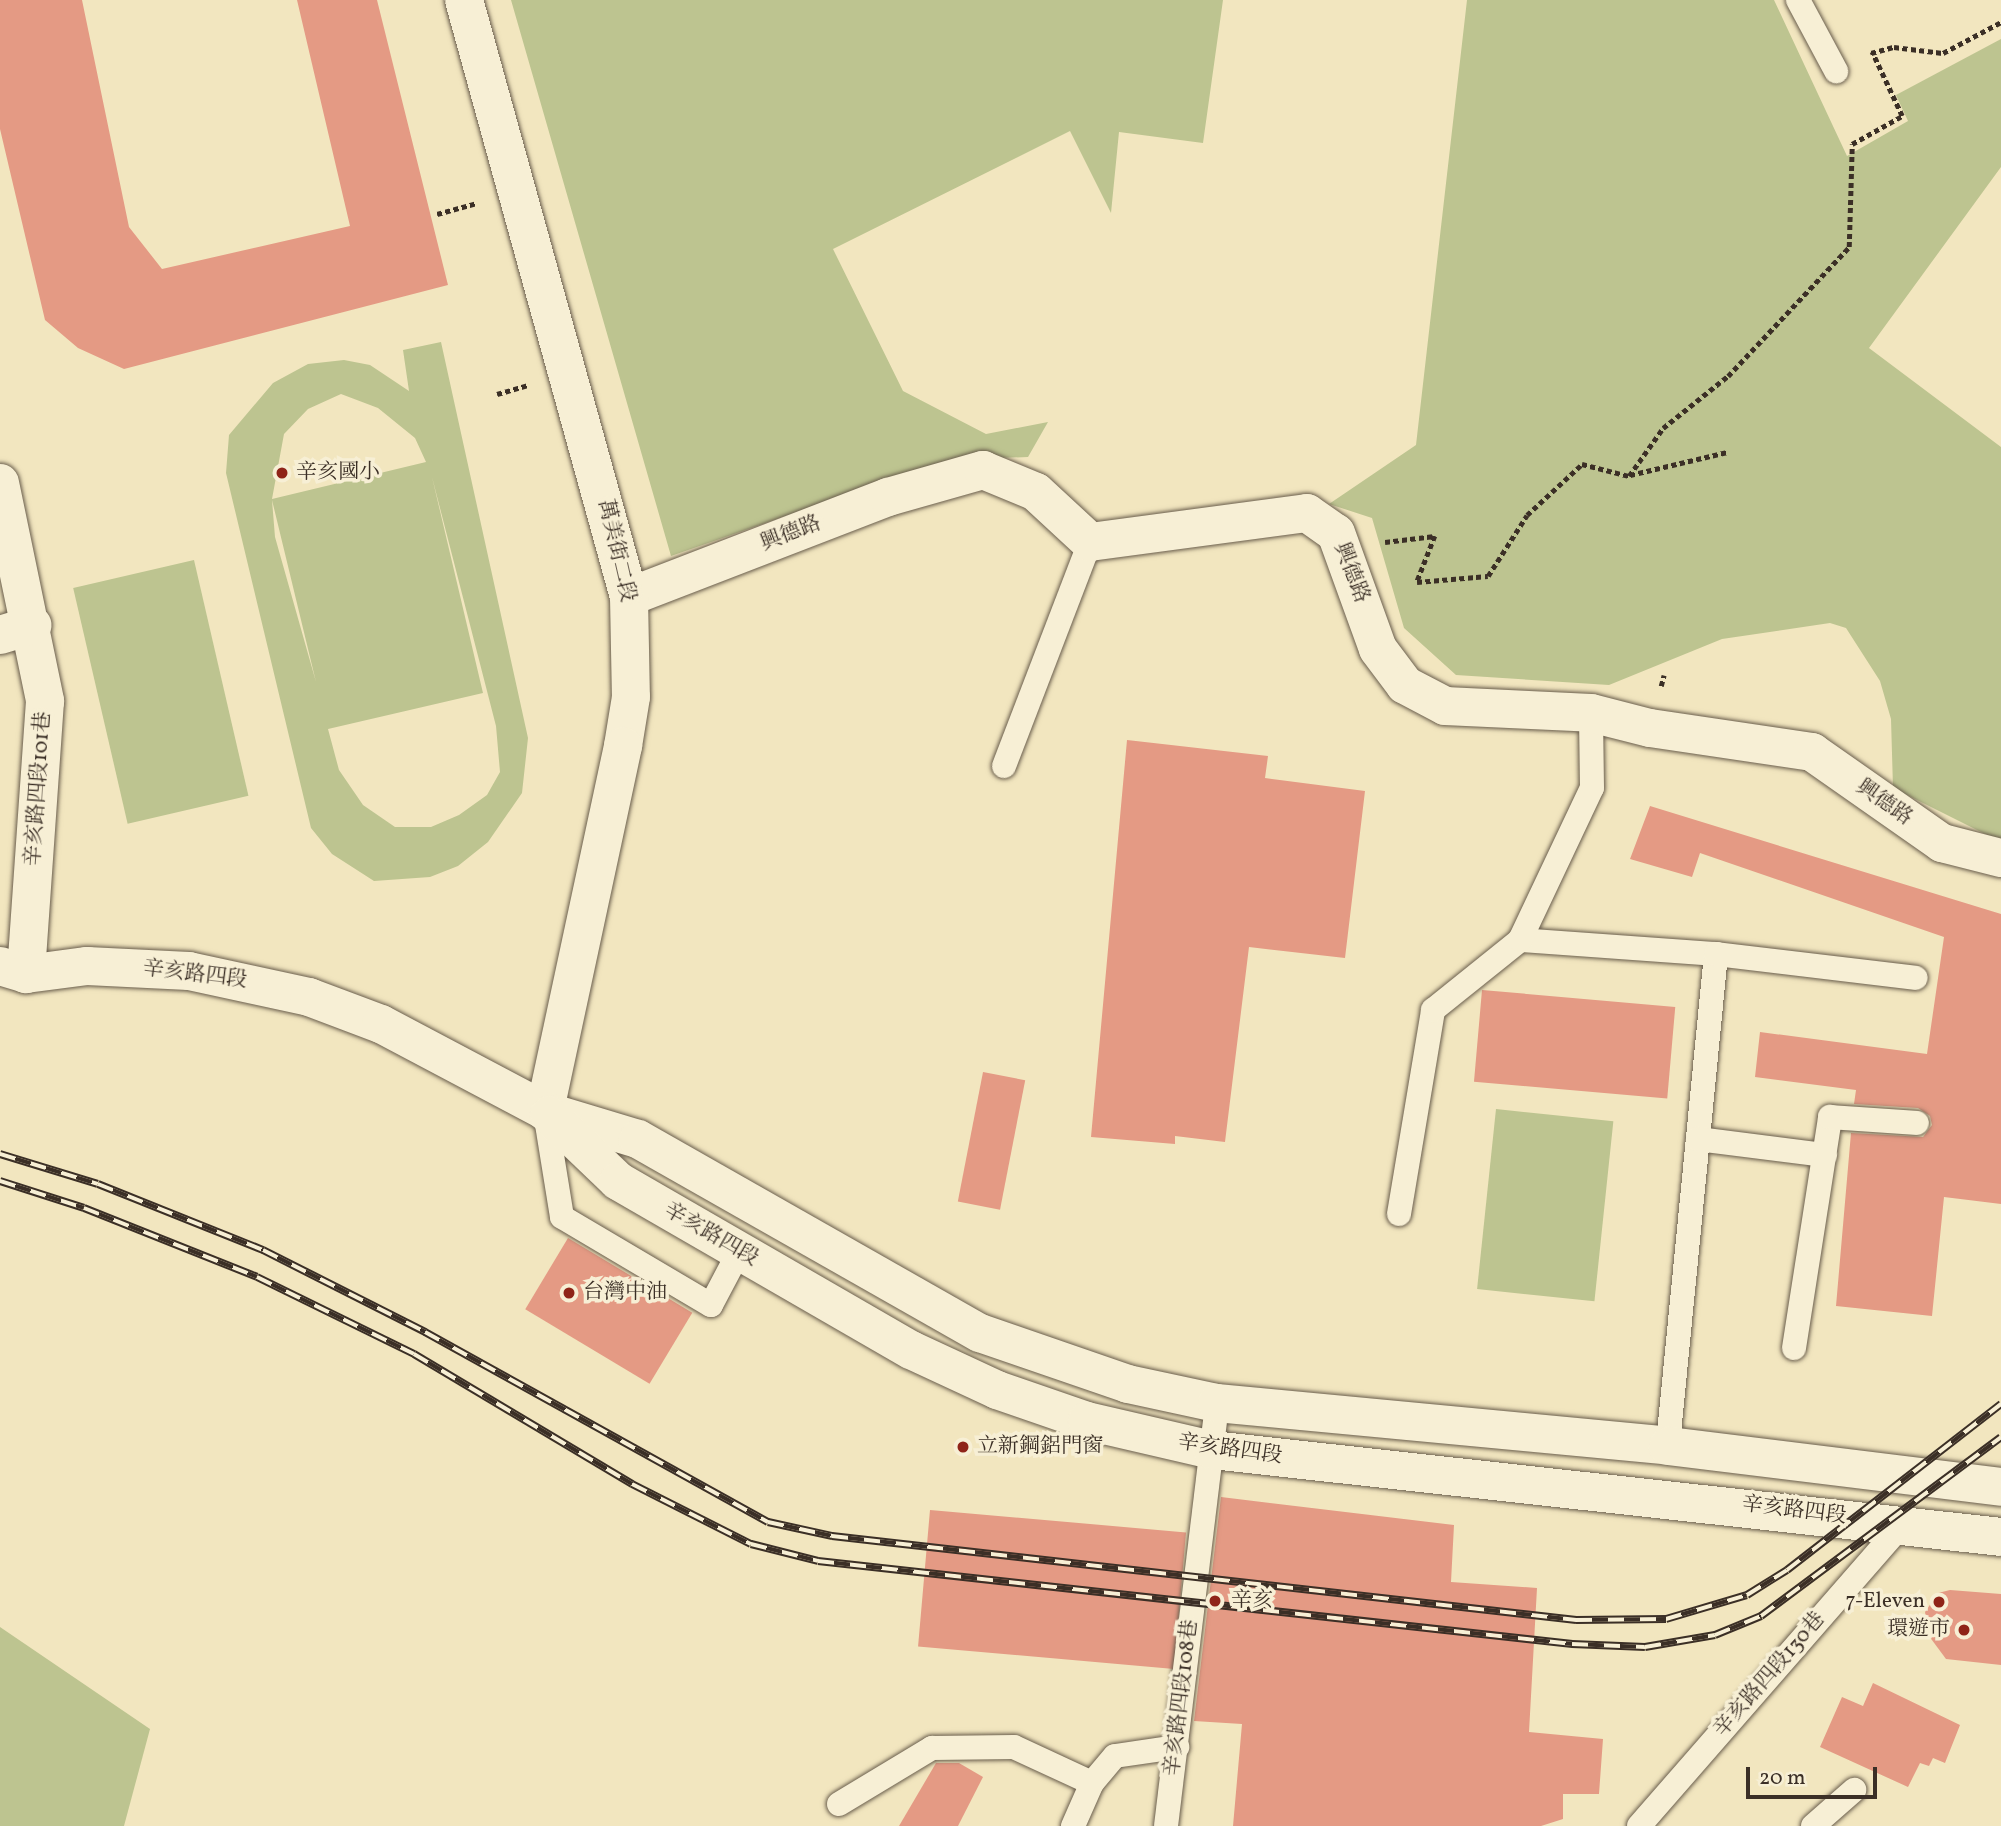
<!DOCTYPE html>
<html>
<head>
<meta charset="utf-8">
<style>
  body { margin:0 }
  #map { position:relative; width:2001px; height:1826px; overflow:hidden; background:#f2e6bf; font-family:Vollkorn,"Noto Serif TC",serif }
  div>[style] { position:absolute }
  .green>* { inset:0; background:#bdc490; transform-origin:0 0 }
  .building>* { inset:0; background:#e49a84; transform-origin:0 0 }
  .path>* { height:4.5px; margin-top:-2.25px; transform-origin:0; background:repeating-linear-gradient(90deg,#3b2f26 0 5px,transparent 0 8.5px) }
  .roads { filter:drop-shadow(0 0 2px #695d4c) drop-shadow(0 0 2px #695d4c) }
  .lane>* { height:24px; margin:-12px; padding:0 12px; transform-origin:12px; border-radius:12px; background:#f7efd5 }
  .street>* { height:38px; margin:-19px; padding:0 19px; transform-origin:19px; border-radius:19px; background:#f7efd5 }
  .secondary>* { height:38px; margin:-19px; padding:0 19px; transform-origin:19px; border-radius:19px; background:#f7efd5 }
  .rail>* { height:8px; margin-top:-4px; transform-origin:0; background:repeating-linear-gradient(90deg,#f7efd5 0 16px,#3b2f26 0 32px); box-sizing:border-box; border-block:2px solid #3b2f26 }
  .dots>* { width:19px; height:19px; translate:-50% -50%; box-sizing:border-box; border:4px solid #f7efd5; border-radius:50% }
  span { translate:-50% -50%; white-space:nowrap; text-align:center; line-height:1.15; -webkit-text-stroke:7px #f7efd5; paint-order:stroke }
  .poi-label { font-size:21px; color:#3b2f26 }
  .left { translate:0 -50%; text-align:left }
  .right { translate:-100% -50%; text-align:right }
  .street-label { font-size:21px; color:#3b2f26 }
  .scale { position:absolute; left:1746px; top:1767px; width:131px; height:32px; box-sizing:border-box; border:4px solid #3b2f26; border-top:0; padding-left:9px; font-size:21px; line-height:24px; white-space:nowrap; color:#3b2f26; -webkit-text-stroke:5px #f7efd5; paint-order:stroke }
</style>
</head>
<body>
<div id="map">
  <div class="green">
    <div style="clip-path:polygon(511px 0,1223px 0,1203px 143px,1119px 132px,1111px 213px,1070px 131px,833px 249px,903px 391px,986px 434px,1048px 422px,1028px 457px,996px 458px,888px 480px,671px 556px)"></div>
    <div style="clip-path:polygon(1467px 0,1774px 0,1847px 156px,1908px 121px,1896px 95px,2001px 39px,2001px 167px,1869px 348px,2001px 447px,2001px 842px,1893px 788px,1891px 719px,1880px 681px,1846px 628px,1830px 623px,1722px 639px,1609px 685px,1456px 675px,1404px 628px,1372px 518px,1329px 504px,1416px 445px)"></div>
    <div style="clip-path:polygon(evenodd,441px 342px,528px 738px,522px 793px,488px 842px,458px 866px,430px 877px,374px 881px,332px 854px,311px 828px,226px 473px,229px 435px,273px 383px,308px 364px,344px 360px,370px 365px,409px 391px,403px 350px,441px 342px,341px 394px,378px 408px,415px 438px,426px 462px,272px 499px,284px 434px,308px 409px,341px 394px,441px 342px,432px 477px,496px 726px,500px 772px,487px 795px,459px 815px,431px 827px,395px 827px,363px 805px,339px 770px,328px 729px,483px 693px,432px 477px,441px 342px,272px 500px,316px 682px,275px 537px,272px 500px)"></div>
    <div style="left:194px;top:560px;width:242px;height:124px;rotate:77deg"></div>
    <div style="left:1496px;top:1109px;width:118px;height:181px;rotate:6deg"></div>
    <div style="clip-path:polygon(0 1627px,150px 1729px,124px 1826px,0 1826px)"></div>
  </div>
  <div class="building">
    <div style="clip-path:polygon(0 0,82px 0,129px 227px,162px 269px,350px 226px,297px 0,377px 0,448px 285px,124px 369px,78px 348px,45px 320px,0 129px)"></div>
    <div style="clip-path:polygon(1127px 740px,1268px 756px,1265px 778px,1365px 791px,1345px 958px,1249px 947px,1225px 1142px,1175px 1136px,1175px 1144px,1091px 1137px)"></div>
    <div style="clip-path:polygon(1650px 806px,2001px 914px,2001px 1204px,1944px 1197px,1932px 1316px,1836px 1306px,1851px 1133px,1923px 1137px,1932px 1125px,1930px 1116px,1918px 1108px,1854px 1104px,1856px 1090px,1755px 1077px,1760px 1032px,1927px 1054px,1944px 937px,1700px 853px,1692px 877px,1630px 859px)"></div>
    <div style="left:1482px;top:990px;width:194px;height:92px;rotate:5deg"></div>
    <div style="left:983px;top:1072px;width:43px;height:132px;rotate:11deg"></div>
    <div style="left:568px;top:1238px;width:145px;height:83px;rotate:31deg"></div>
    <div style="clip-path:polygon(1221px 1497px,1454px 1525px,1451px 1582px,1537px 1588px,1529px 1732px,1603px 1739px,1599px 1794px,1563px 1794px,1563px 1819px,1541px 1826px,1233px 1826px,1242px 1724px,1194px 1721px)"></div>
    <div style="left:930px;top:1510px;width:257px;height:137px;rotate:5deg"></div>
    <div style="clip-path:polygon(1950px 1590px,2001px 1594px,2001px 1665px,1946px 1659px,1929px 1636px,1925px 1612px,1938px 1593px)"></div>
    <div style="clip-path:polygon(1873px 1683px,1960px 1725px,1945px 1763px,1933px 1758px,1929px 1766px,1920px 1763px,1908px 1787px,1820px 1747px,1842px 1697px,1863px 1706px)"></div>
    <div style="clip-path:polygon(936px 1763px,959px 1763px,983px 1777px,958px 1826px,899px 1826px)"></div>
  </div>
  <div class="path">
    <div style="left:1871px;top:53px;width:24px;rotate:-15deg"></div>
    <div style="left:1894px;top:47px;width:49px;rotate:7deg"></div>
    <div style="left:1943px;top:53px;width:66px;rotate:-28.1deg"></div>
    <div style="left:437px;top:214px;width:41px;rotate:-15.4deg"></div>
    <div style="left:497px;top:394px;width:32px;rotate:-16deg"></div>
    <div style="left:1630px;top:475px;width:100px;rotate:-13.3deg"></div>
    <div style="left:1385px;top:542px;width:50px;rotate:-6.8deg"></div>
    <div style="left:1435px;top:536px;width:49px;rotate:111.4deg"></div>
    <div style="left:1417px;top:582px;width:71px;rotate:-4.8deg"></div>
    <div style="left:1488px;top:576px;width:72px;rotate:-57.4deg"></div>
    <div style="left:1527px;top:515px;width:75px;rotate:-42.8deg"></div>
    <div style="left:1582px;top:464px;width:49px;rotate:14.3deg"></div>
    <div style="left:1629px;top:476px;width:59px;rotate:-54.7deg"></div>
    <div style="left:1663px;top:428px;width:83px;rotate:-38.7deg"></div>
    <div style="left:1728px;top:376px;width:177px;rotate:-46.8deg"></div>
    <div style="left:1849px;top:247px;width:103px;rotate:-88.3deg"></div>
    <div style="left:1852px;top:144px;width:57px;rotate:-29.2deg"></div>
    <div style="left:1902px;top:116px;width:71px;rotate:-115.1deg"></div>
    <div style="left:1661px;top:686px;width:11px;rotate:-75deg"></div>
  </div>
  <div class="roads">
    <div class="lane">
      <div style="left:1798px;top:0;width:81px;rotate:61.8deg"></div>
      <div style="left:1004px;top:766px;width:240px;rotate:-69deg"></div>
      <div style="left:1520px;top:940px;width:196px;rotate:4.1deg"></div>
      <div style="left:1716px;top:954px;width:494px;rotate:95.6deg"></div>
      <div style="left:1716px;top:954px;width:201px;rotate:6.8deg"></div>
      <div style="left:545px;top:1112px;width:106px;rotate:80.8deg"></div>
      <div style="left:562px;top:1217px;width:173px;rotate:30.6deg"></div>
      <div style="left:711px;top:1305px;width:60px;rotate:-62.2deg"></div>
      <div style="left:1698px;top:1139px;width:128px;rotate:7.2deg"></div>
      <div style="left:1399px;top:1214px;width:207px;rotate:-80.5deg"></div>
      <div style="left:1433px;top:1010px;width:112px;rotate:-38.8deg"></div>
      <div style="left:1520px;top:940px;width:168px;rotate:-64.7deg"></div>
      <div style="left:1592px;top:788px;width:75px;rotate:-90.8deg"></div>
      <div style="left:1794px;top:1348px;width:234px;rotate:-81.1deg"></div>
      <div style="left:1830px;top:1117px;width:87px;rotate:3.9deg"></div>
      <div style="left:839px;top:1804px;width:109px;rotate:-31.1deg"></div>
      <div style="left:932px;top:1748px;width:82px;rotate:-0.7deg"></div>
      <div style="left:1014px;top:1747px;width:86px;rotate:24.8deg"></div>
      <div style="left:1073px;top:1826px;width:47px;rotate:-66.2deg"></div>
      <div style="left:1092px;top:1783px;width:35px;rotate:-50deg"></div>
      <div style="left:1115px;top:1756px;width:63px;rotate:-8.3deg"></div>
      <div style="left:1166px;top:1826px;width:426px;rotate:-83.1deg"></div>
      <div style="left:1639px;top:1826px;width:400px;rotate:-48.9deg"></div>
      <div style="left:1813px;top:1826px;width:55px;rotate:-41.3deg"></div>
    </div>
    <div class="street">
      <div style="left:0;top:483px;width:223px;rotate:78.3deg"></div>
      <div style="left:45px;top:701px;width:274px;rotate:94deg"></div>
      <div style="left:629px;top:597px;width:278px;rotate:-21.1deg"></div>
      <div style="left:888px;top:497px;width:99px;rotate:-15.9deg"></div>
      <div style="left:983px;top:470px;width:57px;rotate:22.5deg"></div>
      <div style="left:1036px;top:492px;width:74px;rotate:42.8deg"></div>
      <div style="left:1090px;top:542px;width:219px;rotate:-7.6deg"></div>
      <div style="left:1307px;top:513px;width:35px;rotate:35deg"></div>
      <div style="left:1336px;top:533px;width:123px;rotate:70.1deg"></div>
      <div style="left:1378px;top:649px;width:45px;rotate:53.1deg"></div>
      <div style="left:1405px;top:685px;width:45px;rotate:27.7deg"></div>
      <div style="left:1445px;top:706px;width:146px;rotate:2.7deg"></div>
      <div style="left:1591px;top:713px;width:61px;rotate:14.3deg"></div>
      <div style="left:1650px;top:728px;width:164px;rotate:8.4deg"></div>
      <div style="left:1812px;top:752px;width:159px;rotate:35deg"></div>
      <div style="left:1942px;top:843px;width:61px;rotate:14.3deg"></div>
      <div style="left:0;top:635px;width:34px;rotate:-17deg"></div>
    </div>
    <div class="secondary">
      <div style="left:464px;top:0;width:619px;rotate:74.55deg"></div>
      <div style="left:629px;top:597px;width:100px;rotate:88.9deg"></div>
      <div style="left:631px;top:697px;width:50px;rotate:99.3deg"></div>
      <div style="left:623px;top:746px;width:373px;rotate:102.1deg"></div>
      <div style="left:0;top:966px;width:27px;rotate:17deg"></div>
      <div style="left:26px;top:974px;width:62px;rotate:-7.5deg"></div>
      <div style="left:87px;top:966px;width:102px;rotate:2.8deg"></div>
      <div style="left:189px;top:971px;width:123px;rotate:12.2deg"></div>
      <div style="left:309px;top:997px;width:77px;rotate:20.6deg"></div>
      <div style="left:381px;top:1024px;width:186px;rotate:27.9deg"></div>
      <div style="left:545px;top:1111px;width:97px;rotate:16.8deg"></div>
      <div style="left:638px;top:1139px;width:393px;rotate:29.6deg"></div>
      <div style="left:980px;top:1333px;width:157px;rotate:19deg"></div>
      <div style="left:1128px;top:1384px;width:91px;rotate:12.1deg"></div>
      <div style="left:1217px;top:1403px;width:453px;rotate:5.4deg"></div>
      <div style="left:1668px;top:1446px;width:336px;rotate:7deg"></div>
      <div style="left:549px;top:1115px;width:95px;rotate:43.7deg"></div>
      <div style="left:618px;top:1181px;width:338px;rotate:30deg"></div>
      <div style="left:911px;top:1350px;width:95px;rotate:24.9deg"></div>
      <div style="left:997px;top:1390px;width:95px;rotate:19deg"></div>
      <div style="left:1087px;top:1421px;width:128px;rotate:13.1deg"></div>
      <div style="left:1212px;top:1450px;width:794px;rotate:6.29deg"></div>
    </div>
  </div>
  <div class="rail">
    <div style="left:0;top:1154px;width:102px;rotate:17deg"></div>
    <div style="left:98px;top:1184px;width:178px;rotate:21.8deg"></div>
    <div style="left:263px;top:1250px;width:182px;rotate:26.8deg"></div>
    <div style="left:425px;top:1332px;width:392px;rotate:29deg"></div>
    <div style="left:768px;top:1522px;width:66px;rotate:12.3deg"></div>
    <div style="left:832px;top:1536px;width:749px;rotate:6.44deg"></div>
    <div style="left:1576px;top:1620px;width:90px;rotate:-0.6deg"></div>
    <div style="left:1666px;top:1619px;width:84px;rotate:-16.5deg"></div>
    <div style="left:1747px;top:1595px;width:47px;rotate:-32deg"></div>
    <div style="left:1787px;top:1570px;width:271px;rotate:-37.8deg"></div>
    <div style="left:0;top:1181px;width:88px;rotate:17.8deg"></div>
    <div style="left:84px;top:1208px;width:186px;rotate:21.7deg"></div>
    <div style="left:257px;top:1277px;width:175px;rotate:26.1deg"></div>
    <div style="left:414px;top:1354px;width:254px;rotate:30.8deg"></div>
    <div style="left:632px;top:1484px;width:133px;rotate:26.8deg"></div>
    <div style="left:751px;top:1544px;width:69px;rotate:14.2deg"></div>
    <div style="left:818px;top:1561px;width:759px;rotate:6.28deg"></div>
    <div style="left:1572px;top:1644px;width:73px;rotate:2.4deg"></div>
    <div style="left:1645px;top:1647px;width:71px;rotate:-9.7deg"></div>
    <div style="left:1715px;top:1635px;width:50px;rotate:-22.4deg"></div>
    <div style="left:1761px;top:1616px;width:299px;rotate:-36.7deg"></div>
  </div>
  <div class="dots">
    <div style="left:282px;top:473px;background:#8f2418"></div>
    <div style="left:569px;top:1293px;background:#8f2418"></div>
    <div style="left:963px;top:1447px;background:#8f2418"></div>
    <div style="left:1215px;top:1601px;background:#8f2418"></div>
    <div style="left:1939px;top:1602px;background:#8f2418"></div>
    <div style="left:1964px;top:1630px;background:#8f2418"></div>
  </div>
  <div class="poi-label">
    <span class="left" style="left:296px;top:473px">辛亥國小</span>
    <span class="left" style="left:583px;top:1293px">台灣中油</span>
    <span class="left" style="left:977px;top:1447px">立新鋼鋁門窗</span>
    <span class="left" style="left:1231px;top:1601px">辛亥</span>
    <span class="right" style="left:1925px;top:1602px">7-Eleven</span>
    <span class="right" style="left:1950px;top:1630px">環遊市</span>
  </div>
  <div class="street-label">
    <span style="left:791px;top:534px;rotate:-21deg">興德路</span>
    <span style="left:616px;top:551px;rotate:77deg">萬美街二段</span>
    <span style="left:1351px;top:573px;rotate:69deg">興德路</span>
    <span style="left:39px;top:789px;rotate:-86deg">辛亥路四段101巷</span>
    <span style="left:1884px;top:803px;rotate:35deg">興德路</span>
    <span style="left:195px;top:975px;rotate:7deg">辛亥路四段</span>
    <span style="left:711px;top:1235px;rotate:30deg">辛亥路四段</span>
    <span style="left:1230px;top:1450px;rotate:8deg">辛亥路四段</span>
    <span style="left:1794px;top:1511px;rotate:7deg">辛亥路四段</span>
    <span style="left:1770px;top:1675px;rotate:-49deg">辛亥路四段130巷</span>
    <span style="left:1182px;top:1698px;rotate:-83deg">辛亥路四段108巷</span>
  </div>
  <div class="scale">20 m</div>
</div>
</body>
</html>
